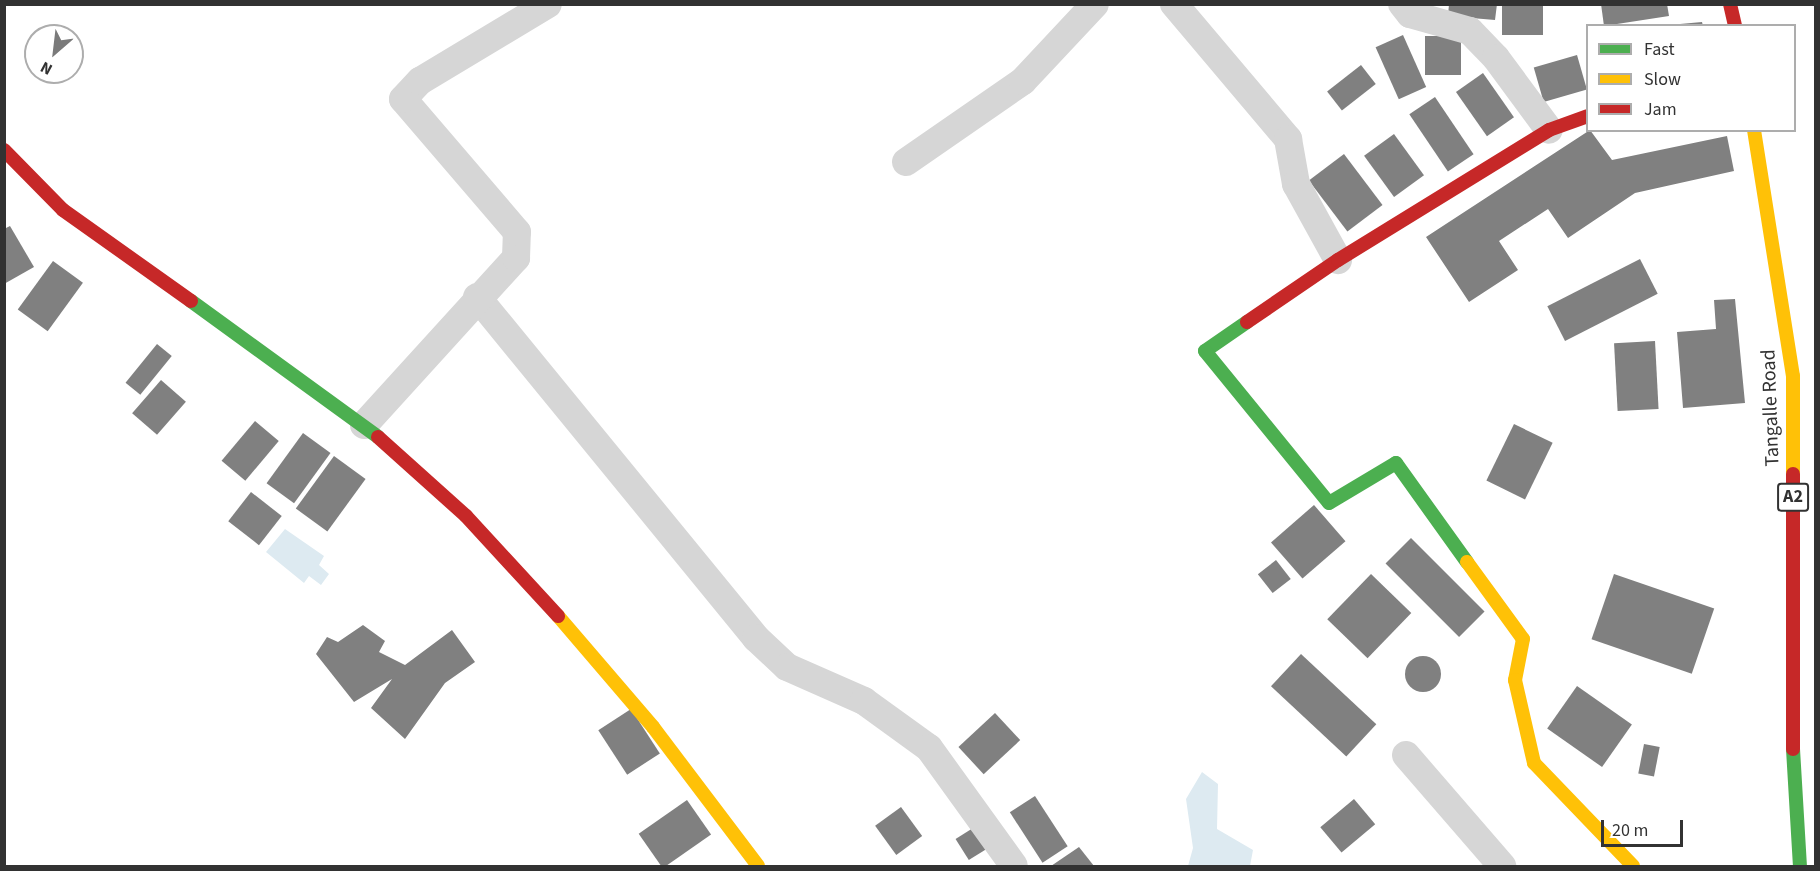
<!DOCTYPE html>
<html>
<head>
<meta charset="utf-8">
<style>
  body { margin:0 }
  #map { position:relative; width:1820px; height:871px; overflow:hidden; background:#fff; font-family:"Source Sans 3",sans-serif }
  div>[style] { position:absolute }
  .water>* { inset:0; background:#ddeaf1 }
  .building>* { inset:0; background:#808080; transform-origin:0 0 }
  .round { border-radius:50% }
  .street>* { height:28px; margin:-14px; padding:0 14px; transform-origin:14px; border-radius:14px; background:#d6d6d6 }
  .fast>* { height:14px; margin:-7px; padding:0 7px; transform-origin:7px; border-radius:7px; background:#4caf50 }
  .slow>* { height:14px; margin:-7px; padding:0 7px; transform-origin:7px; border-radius:7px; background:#ffc107 }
  .jam>* { height:14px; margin:-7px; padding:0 7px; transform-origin:7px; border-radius:7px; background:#c62828 }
  span { translate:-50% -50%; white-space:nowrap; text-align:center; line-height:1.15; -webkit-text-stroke:6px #fff; paint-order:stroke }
  .shield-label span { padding:2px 4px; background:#fff; border:2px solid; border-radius:4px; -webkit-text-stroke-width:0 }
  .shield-label { font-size:18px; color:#323232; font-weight:700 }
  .street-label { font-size:20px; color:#323232 }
  .frame { position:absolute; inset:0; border:6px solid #323232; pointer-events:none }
  .legend { position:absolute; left:1586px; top:24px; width:210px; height:108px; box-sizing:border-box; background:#fff; border:2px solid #adadad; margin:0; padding:8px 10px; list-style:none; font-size:18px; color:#323232 }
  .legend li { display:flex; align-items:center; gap:12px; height:30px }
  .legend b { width:30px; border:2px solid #adadad }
  .north { position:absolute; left:24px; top:24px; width:60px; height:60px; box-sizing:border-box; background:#fff; border:2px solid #adadad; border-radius:50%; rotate:208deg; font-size:16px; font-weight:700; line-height:24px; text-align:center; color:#323232 }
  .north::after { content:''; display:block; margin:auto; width:21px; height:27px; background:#7a7a7a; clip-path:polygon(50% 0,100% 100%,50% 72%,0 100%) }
  .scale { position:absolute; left:1601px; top:820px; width:82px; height:27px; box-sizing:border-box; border:3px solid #323232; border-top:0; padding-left:8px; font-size:18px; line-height:21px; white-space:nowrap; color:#323232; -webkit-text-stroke:4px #fff; paint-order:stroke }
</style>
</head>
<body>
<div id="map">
  <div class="water">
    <div style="clip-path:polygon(285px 529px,324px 556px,319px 565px,329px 574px,321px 585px,309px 576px,304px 583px,266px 552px)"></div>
    <div style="clip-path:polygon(1202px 772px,1218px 784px,1217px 829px,1253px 850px,1250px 866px,1188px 866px,1193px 848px,1186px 799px)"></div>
  </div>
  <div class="building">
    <div style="clip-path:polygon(1449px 4px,1497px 4px,1495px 20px,1448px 16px)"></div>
    <div style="left:1502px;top:4px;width:41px;height:31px"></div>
    <div style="clip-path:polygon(1601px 4px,1667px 4px,1669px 16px,1604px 26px)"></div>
    <div style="clip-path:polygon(1702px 22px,1703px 26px,1680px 26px,1680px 24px)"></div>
    <div style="left:1403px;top:35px;width:57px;height:30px;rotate:66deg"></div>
    <div style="left:1425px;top:36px;width:36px;height:39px"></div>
    <div style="left:1577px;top:55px;width:36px;height:45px;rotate:74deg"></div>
    <div style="left:1361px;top:65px;width:24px;height:43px;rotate:52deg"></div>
    <div style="left:1483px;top:73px;width:54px;height:33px;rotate:55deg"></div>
    <div style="left:1435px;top:97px;width:69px;height:31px;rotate:56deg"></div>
    <div style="clip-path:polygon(1590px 130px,1612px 160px,1727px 136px,1734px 171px,1635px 193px,1568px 238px,1548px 209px,1499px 241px,1518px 270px,1469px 302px,1426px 237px)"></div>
    <div style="left:1394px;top:134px;width:51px;height:37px;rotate:54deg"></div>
    <div style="left:1344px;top:154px;width:64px;height:44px;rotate:53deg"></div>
    <div style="clip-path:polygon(10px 226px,34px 267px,4px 284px,4px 229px)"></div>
    <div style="left:1640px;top:259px;width:39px;height:104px;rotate:63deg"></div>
    <div style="left:53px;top:261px;width:37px;height:60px;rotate:36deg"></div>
    <div style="clip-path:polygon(1735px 299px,1745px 403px,1683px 408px,1677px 332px,1716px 329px,1714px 300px)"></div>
    <div style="left:1655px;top:341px;width:68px;height:41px;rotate:87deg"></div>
    <div style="left:157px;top:344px;width:19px;height:50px;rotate:39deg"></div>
    <div style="left:161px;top:380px;width:33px;height:44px;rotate:41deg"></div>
    <div style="left:255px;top:421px;width:31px;height:52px;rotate:40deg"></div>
    <div style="left:1514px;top:424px;width:43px;height:63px;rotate:26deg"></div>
    <div style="left:303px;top:433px;width:34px;height:62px;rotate:36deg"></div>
    <div style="left:334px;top:456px;width:39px;height:65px;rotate:36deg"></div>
    <div style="left:251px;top:492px;width:39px;height:37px;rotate:38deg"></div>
    <div style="left:1314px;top:505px;width:48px;height:57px;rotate:49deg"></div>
    <div style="left:1411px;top:538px;width:104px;height:36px;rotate:45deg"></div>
    <div style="left:1276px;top:560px;width:24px;height:23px;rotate:52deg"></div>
    <div style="left:1371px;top:574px;width:56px;height:63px;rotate:44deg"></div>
    <div style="left:1614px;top:574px;width:106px;height:69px;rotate:19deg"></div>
    <div style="clip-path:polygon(363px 625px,385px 641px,379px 652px,405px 665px,452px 630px,475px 662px,445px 683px,405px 739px,371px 708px,392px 679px,354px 702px,316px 654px,327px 637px,338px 642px)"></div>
    <div style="left:1301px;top:654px;width:103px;height:44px;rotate:43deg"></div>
    <div class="round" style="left:1405px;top:656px;width:36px;height:36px"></div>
    <div style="left:1577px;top:686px;width:67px;height:52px;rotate:35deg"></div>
    <div style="left:631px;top:709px;width:53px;height:39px;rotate:57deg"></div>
    <div style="left:995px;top:713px;width:37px;height:50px;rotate:47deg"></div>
    <div style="left:1644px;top:744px;width:16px;height:30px;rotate:11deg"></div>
    <div style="left:1035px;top:796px;width:60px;height:30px;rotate:57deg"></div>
    <div style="left:1354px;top:799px;width:33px;height:44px;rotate:50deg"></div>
    <div style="left:687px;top:800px;width:42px;height:59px;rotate:55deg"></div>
    <div style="left:901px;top:807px;width:36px;height:32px;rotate:54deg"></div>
    <div style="left:981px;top:823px;width:25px;height:30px;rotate:58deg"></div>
    <div style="clip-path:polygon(1079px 847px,1094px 866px,1051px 866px)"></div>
  </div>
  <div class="street">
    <div style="left:1174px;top:4px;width:177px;rotate:49.8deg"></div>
    <div style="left:1288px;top:139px;width:46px;rotate:79.9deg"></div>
    <div style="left:1296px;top:184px;width:87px;rotate:61.1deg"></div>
    <div style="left:1402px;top:4px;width:13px;rotate:51deg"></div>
    <div style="left:1410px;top:14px;width:62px;rotate:15.8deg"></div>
    <div style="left:1470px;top:31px;width:37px;rotate:46deg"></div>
    <div style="left:1496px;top:58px;width:89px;rotate:53.6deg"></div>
    <div style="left:906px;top:162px;width:142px;rotate:-34.7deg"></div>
    <div style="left:1023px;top:81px;width:105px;rotate:-46.9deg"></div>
    <div style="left:477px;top:297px;width:441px;rotate:50.7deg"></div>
    <div style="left:756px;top:638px;width:42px;rotate:43.1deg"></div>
    <div style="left:787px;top:667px;width:84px;rotate:23.8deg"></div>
    <div style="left:864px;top:701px;width:80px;rotate:35.9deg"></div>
    <div style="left:929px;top:748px;width:145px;rotate:54.2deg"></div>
    <div style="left:364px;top:425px;width:226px;rotate:-47.7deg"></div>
    <div style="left:516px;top:258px;width:26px;rotate:-88deg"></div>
    <div style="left:517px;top:232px;width:175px;rotate:-130.6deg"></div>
    <div style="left:403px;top:99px;width:25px;rotate:-47deg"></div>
    <div style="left:420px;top:81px;width:149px;rotate:-31deg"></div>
    <div style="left:1406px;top:755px;width:147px;rotate:49.1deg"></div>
  </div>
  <div class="fast">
    <div style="left:191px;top:301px;width:231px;rotate:36deg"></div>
    <div style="left:1247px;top:322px;width:51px;rotate:145.4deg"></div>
    <div style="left:1205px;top:351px;width:196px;rotate:50.8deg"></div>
    <div style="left:1329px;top:503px;width:78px;rotate:-30.8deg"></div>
    <div style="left:1396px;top:463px;width:122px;rotate:54.4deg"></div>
    <div style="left:1793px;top:749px;width:117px;rotate:86.6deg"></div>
  </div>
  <div class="slow">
    <div style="left:1754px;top:130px;width:249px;rotate:81deg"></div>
    <div style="left:1793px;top:376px;width:98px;rotate:90deg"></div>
    <div style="left:1467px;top:562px;width:95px;rotate:54deg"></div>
    <div style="left:1523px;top:639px;width:42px;rotate:101deg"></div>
    <div style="left:1515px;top:680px;width:85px;rotate:77.1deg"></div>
    <div style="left:1534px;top:763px;width:143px;rotate:46.1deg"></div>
    <div style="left:558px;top:616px;width:146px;rotate:49.4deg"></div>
    <div style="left:653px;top:727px;width:174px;rotate:52.9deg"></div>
  </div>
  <div class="jam">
    <div style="left:1730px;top:4px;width:23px;rotate:77deg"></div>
    <div style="left:4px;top:150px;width:84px;rotate:45.5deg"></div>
    <div style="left:63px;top:210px;width:157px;rotate:35.4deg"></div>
    <div style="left:1247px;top:322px;width:110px;rotate:-34.3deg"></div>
    <div style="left:1338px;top:260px;width:248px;rotate:-31.6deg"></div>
    <div style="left:1549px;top:130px;width:41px;rotate:-19.7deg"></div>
    <div style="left:378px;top:437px;width:118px;rotate:41.9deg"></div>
    <div style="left:466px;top:516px;width:136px;rotate:47.4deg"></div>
    <div style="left:1793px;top:474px;width:275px;rotate:90deg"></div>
  </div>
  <div class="shield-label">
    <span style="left:1793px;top:497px">A2</span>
  </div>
  <div class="street-label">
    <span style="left:1771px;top:408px;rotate:-92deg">Tangalle Road</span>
  </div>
  <div class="frame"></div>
  <ul class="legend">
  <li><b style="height:8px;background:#4caf50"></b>Fast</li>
  <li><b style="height:8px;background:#ffc107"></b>Slow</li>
  <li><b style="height:8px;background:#c62828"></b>Jam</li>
  </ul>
  <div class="north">N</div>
  <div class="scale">20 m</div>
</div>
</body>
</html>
